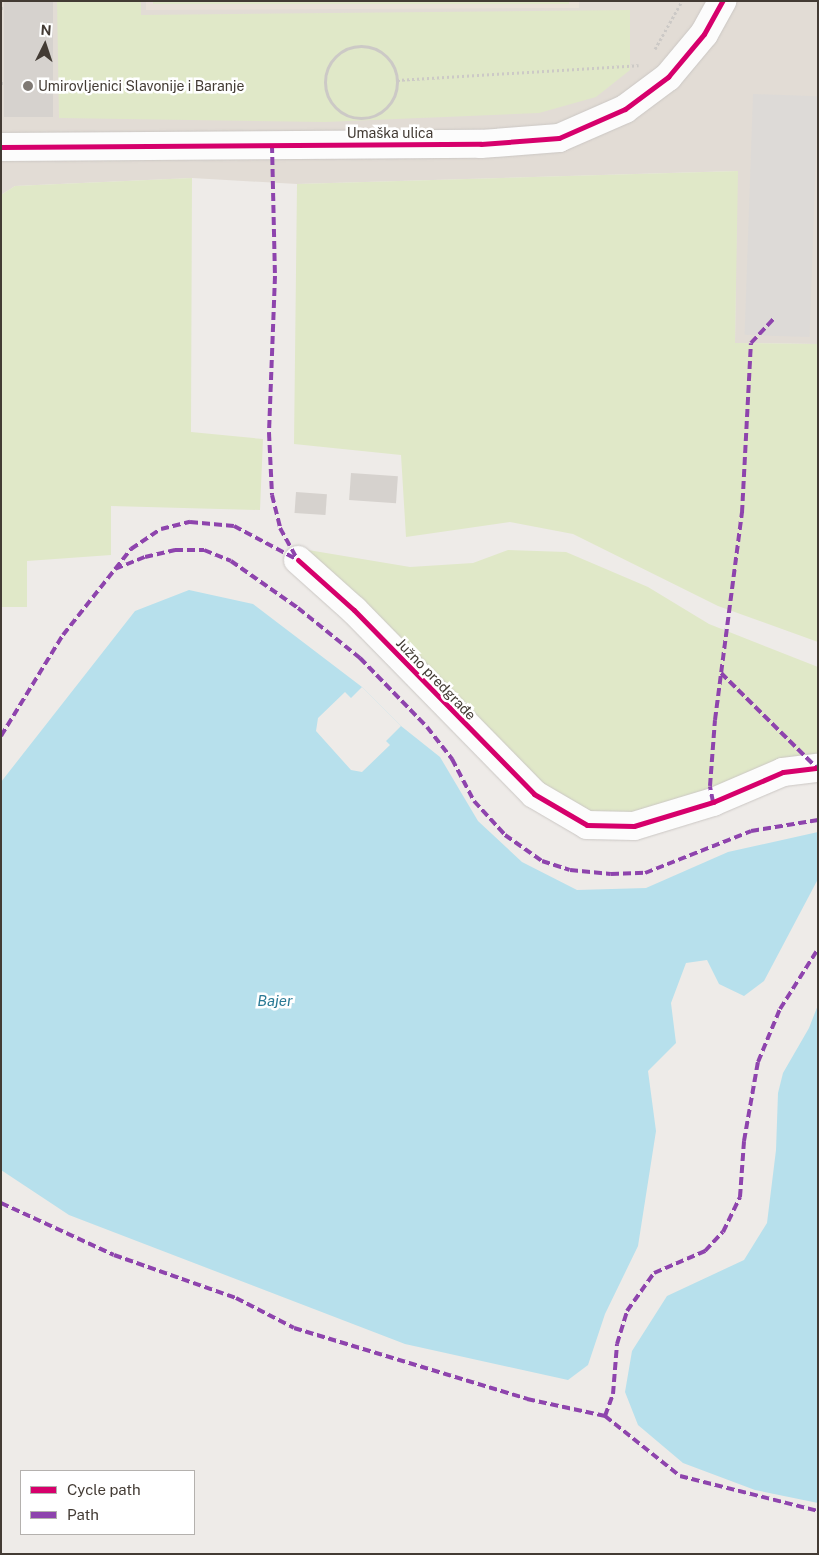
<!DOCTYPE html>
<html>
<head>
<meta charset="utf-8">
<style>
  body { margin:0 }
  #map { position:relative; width:819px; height:1555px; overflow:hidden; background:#eeebe8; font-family:"Public Sans",sans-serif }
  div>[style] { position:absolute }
  .residential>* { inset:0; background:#e2dcd5 }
  .education>* { inset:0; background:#e9e1d7 }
  .green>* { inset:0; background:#e0e8c8; transform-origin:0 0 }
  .parking>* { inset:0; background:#dddad7; transform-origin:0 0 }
  .water>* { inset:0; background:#b7e0ec }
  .pier>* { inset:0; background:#eeebe8 }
  .building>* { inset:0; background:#d6d2ce; transform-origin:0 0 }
  .path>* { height:3px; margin-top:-1.5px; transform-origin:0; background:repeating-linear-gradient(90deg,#ccc9c6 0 2.5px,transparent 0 5px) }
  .path>.ring { margin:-1.5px; padding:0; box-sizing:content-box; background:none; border:3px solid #ccc9c6; border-radius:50% }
  .roads { filter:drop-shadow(0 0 1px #cbc7c4) drop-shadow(0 0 1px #cbc7c4) }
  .minor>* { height:28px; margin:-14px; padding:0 14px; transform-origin:14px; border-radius:14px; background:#fcfcfc }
  .quiet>* { height:4px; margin-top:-2px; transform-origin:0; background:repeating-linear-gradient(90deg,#8e44ad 0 8px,transparent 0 12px) }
  .cycleway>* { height:5px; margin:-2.5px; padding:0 2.5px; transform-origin:2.5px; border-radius:2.5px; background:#d6006c }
  .dots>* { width:14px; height:14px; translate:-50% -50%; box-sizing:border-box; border:2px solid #fff; border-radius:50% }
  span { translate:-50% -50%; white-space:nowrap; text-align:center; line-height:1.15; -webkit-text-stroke:5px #fff; paint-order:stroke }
  .poi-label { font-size:14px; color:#433b34 }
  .left { translate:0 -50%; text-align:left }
  .street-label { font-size:14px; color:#433b34 }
  .water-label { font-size:15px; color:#2b7a95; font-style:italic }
  .frame { position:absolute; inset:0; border:2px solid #433b34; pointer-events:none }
  .legend { position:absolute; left:20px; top:1470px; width:175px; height:65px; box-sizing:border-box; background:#fff; border:1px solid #b4b1ae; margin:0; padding:6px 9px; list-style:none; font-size:15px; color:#433b34 }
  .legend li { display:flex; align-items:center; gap:10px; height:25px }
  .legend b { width:25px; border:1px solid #b4b1ae }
  .north { position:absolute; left:20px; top:20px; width:50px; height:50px; -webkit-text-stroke:4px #fff; paint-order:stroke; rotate:4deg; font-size:14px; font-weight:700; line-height:20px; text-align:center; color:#433b34 }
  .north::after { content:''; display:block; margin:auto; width:18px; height:22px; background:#433b34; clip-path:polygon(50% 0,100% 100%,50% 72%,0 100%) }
</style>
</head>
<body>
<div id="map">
  <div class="residential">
    <div style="clip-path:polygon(1px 1px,818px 1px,818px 344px,735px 343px,737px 171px,297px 184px,192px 178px,15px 186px,1px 195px)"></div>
  </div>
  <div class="education">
    <div style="clip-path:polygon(146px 1px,579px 1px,579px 8px,146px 10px)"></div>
  </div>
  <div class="green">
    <div style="clip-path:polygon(57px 1px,141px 1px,141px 15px,630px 10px,630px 70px,596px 97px,539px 113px,325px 122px,59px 118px)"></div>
    <div style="left:153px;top:1px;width:416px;height:3px"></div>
    <div style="clip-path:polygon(738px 171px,735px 343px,818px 344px,818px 642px,718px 606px,573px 534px,510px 522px,406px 537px,401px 455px,294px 444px,297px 184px)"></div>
    <div style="clip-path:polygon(192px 178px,191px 432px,263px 439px,260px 510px,111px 506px,111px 555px,27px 561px,27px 607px,1px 607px,1px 195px,15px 186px)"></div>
    <div style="clip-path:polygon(296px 548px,410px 567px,473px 563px,508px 550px,566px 552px,648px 587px,709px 624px,818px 667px,818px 760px,632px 817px,587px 816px,539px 783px)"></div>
  </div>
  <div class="parking">
    <div style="left:753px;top:94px;width:65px;height:241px;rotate:2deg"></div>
  </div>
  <div class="water">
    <div style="clip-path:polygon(189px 590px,253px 604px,362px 687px,401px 726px,440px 757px,478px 821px,522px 862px,577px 890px,646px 888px,728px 852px,818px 832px,818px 879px,764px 981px,744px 996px,719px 984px,707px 960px,686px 963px,671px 1003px,676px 1043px,648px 1071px,656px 1131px,638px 1246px,605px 1314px,588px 1365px,568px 1380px,405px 1344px,69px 1215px,1px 1170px,1px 782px,135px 611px)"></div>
    <div style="clip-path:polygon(818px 1005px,818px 1503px,755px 1490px,683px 1463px,638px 1425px,625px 1392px,632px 1351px,667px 1296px,744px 1260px,767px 1223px,776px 1150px,778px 1093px,783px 1073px,809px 1028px)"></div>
  </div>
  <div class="pier">
    <div style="clip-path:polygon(362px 687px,401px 726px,386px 741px,390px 745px,362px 772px,351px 770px,316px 731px,318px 718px,345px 692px,351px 698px)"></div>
  </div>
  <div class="building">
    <div style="left:4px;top:1px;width:49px;height:116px"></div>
    <div style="left:351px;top:473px;width:47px;height:27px;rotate:4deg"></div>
    <div style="left:296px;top:492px;width:31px;height:21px;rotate:4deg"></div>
  </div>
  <div class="path">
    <div style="left:1px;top:8px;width:3px"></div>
    <div class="ring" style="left:325px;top:46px;width:69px;height:69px"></div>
    <div style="left:655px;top:49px;width:55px;rotate:-60.6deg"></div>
    <div style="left:397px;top:80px;width:242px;rotate:-3.5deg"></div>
    <div style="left:1px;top:83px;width:4px"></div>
  </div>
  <div class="roads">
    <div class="minor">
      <div style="left:1px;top:147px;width:480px;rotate:-0.4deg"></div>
      <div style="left:481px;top:144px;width:78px;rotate:-4.4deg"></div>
      <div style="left:559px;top:138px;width:72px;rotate:-23.7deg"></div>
      <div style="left:625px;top:109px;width:54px;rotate:-36.7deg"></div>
      <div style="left:668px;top:77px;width:56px;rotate:-50.1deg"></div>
      <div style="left:704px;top:34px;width:38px;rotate:-61deg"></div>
      <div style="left:298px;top:560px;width:75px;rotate:41.8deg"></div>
      <div style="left:354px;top:610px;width:257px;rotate:45.6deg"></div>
      <div style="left:534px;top:794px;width:61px;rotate:30.3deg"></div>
      <div style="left:587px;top:825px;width:47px;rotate:1.2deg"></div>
      <div style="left:634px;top:826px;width:83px;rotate:-16.9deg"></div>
      <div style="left:713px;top:802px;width:76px;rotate:-23.2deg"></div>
      <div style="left:783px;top:772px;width:35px;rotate:-7deg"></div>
    </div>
  </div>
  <div class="quiet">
    <div style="left:272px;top:145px;width:131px;rotate:88.7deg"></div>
    <div style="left:275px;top:276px;width:157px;rotate:92.2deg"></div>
    <div style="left:269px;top:433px;width:62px;rotate:87.2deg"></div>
    <div style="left:272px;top:495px;width:34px;rotate:76deg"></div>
    <div style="left:280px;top:528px;width:37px;rotate:61deg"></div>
    <div style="left:115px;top:569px;width:32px;rotate:-22deg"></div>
    <div style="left:145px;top:557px;width:31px;rotate:-13deg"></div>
    <div style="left:175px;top:550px;width:29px"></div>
    <div style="left:204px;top:550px;width:29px;rotate:22deg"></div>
    <div style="left:231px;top:561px;width:82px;rotate:35deg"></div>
    <div style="left:298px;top:608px;width:80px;rotate:38.9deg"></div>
    <div style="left:360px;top:658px;width:96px;rotate:45.8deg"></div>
    <div style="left:427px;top:727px;width:41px;rotate:52deg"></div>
    <div style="left:452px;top:759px;width:47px;rotate:62.4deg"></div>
    <div style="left:474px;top:801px;width:46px;rotate:47.6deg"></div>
    <div style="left:505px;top:835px;width:45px;rotate:35.1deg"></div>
    <div style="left:542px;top:861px;width:29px;rotate:18deg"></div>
    <div style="left:570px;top:870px;width:41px;rotate:5.6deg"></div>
    <div style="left:611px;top:874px;width:34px;rotate:-2deg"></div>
    <div style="left:645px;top:873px;width:114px;rotate:-21.6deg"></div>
    <div style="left:751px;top:831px;width:68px;rotate:-9.3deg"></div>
    <div style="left:721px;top:673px;width:135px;rotate:44.7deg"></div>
    <div style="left:1px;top:736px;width:119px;rotate:-58.5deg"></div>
    <div style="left:63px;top:635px;width:110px;rotate:-51.7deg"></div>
    <div style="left:131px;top:549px;width:36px;rotate:-34deg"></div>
    <div style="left:161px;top:529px;width:30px;rotate:-14deg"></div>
    <div style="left:190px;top:522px;width:44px;rotate:5.2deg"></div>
    <div style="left:234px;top:526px;width:72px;rotate:28deg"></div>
    <div style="left:713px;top:802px;width:16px;rotate:-101deg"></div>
    <div style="left:710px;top:786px;width:66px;rotate:-85.7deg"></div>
    <div style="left:715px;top:720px;width:209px;rotate:-82.6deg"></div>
    <div style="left:742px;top:513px;width:170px;rotate:-87deg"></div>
    <div style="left:751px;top:343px;width:33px;rotate:-47deg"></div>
    <div style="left:1px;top:1203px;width:124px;rotate:24.7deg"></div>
    <div style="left:114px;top:1255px;width:129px;rotate:19.4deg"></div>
    <div style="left:236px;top:1298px;width:65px;rotate:27.3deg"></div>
    <div style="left:294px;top:1328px;width:244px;rotate:16.9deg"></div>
    <div style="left:527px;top:1399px;width:80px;rotate:12.3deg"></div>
    <div style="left:605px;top:1416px;width:23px;rotate:-70deg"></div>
    <div style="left:613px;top:1394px;width:50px;rotate:-85.4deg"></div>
    <div style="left:617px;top:1344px;width:34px;rotate:-73deg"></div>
    <div style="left:627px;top:1311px;width:47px;rotate:-54.6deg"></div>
    <div style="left:654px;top:1273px;width:56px;rotate:-23.3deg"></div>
    <div style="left:705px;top:1251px;width:26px;rotate:-47deg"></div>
    <div style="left:723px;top:1232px;width:39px;rotate:-64deg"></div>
    <div style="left:740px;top:1197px;width:56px;rotate:-85.9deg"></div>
    <div style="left:744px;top:1141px;width:80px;rotate:-80deg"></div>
    <div style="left:758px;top:1062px;width:57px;rotate:-67.5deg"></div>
    <div style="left:780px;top:1009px;width:71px;rotate:-57.7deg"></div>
    <div style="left:605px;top:1416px;width:96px;rotate:38.7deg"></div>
    <div style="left:680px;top:1476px;width:142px;rotate:14.2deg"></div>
  </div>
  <div class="cycleway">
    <div style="left:1px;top:147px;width:480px;rotate:-0.4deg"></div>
    <div style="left:481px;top:144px;width:78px;rotate:-4.4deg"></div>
    <div style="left:559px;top:138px;width:72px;rotate:-23.7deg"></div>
    <div style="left:625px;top:109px;width:54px;rotate:-36.7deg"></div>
    <div style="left:668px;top:77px;width:56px;rotate:-50.1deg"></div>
    <div style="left:704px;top:34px;width:38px;rotate:-61deg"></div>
    <div style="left:298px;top:560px;width:75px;rotate:41.8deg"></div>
    <div style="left:354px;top:610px;width:257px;rotate:45.6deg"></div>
    <div style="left:534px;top:794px;width:61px;rotate:30.3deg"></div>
    <div style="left:587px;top:825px;width:47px;rotate:1.2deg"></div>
    <div style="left:634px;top:826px;width:83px;rotate:-16.9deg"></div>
    <div style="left:713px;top:802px;width:76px;rotate:-23.2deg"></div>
    <div style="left:783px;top:772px;width:35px;rotate:-7deg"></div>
  </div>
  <div class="dots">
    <div style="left:28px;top:86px;background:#7f7973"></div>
  </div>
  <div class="poi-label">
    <span class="left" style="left:38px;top:86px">Umirovljenici Slavonije i Baranje</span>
  </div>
  <div class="street-label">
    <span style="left:390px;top:133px">Umaška ulica</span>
    <span style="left:436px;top:679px;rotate:46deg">Južno predgrađe</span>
  </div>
  <div class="water-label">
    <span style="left:275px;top:1001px">Bajer</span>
  </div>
  <div class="frame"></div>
  <ul class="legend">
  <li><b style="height:6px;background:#d6006c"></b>Cycle path</li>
  <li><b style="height:6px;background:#8e44ad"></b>Path</li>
  </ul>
  <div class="north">N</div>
</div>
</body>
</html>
